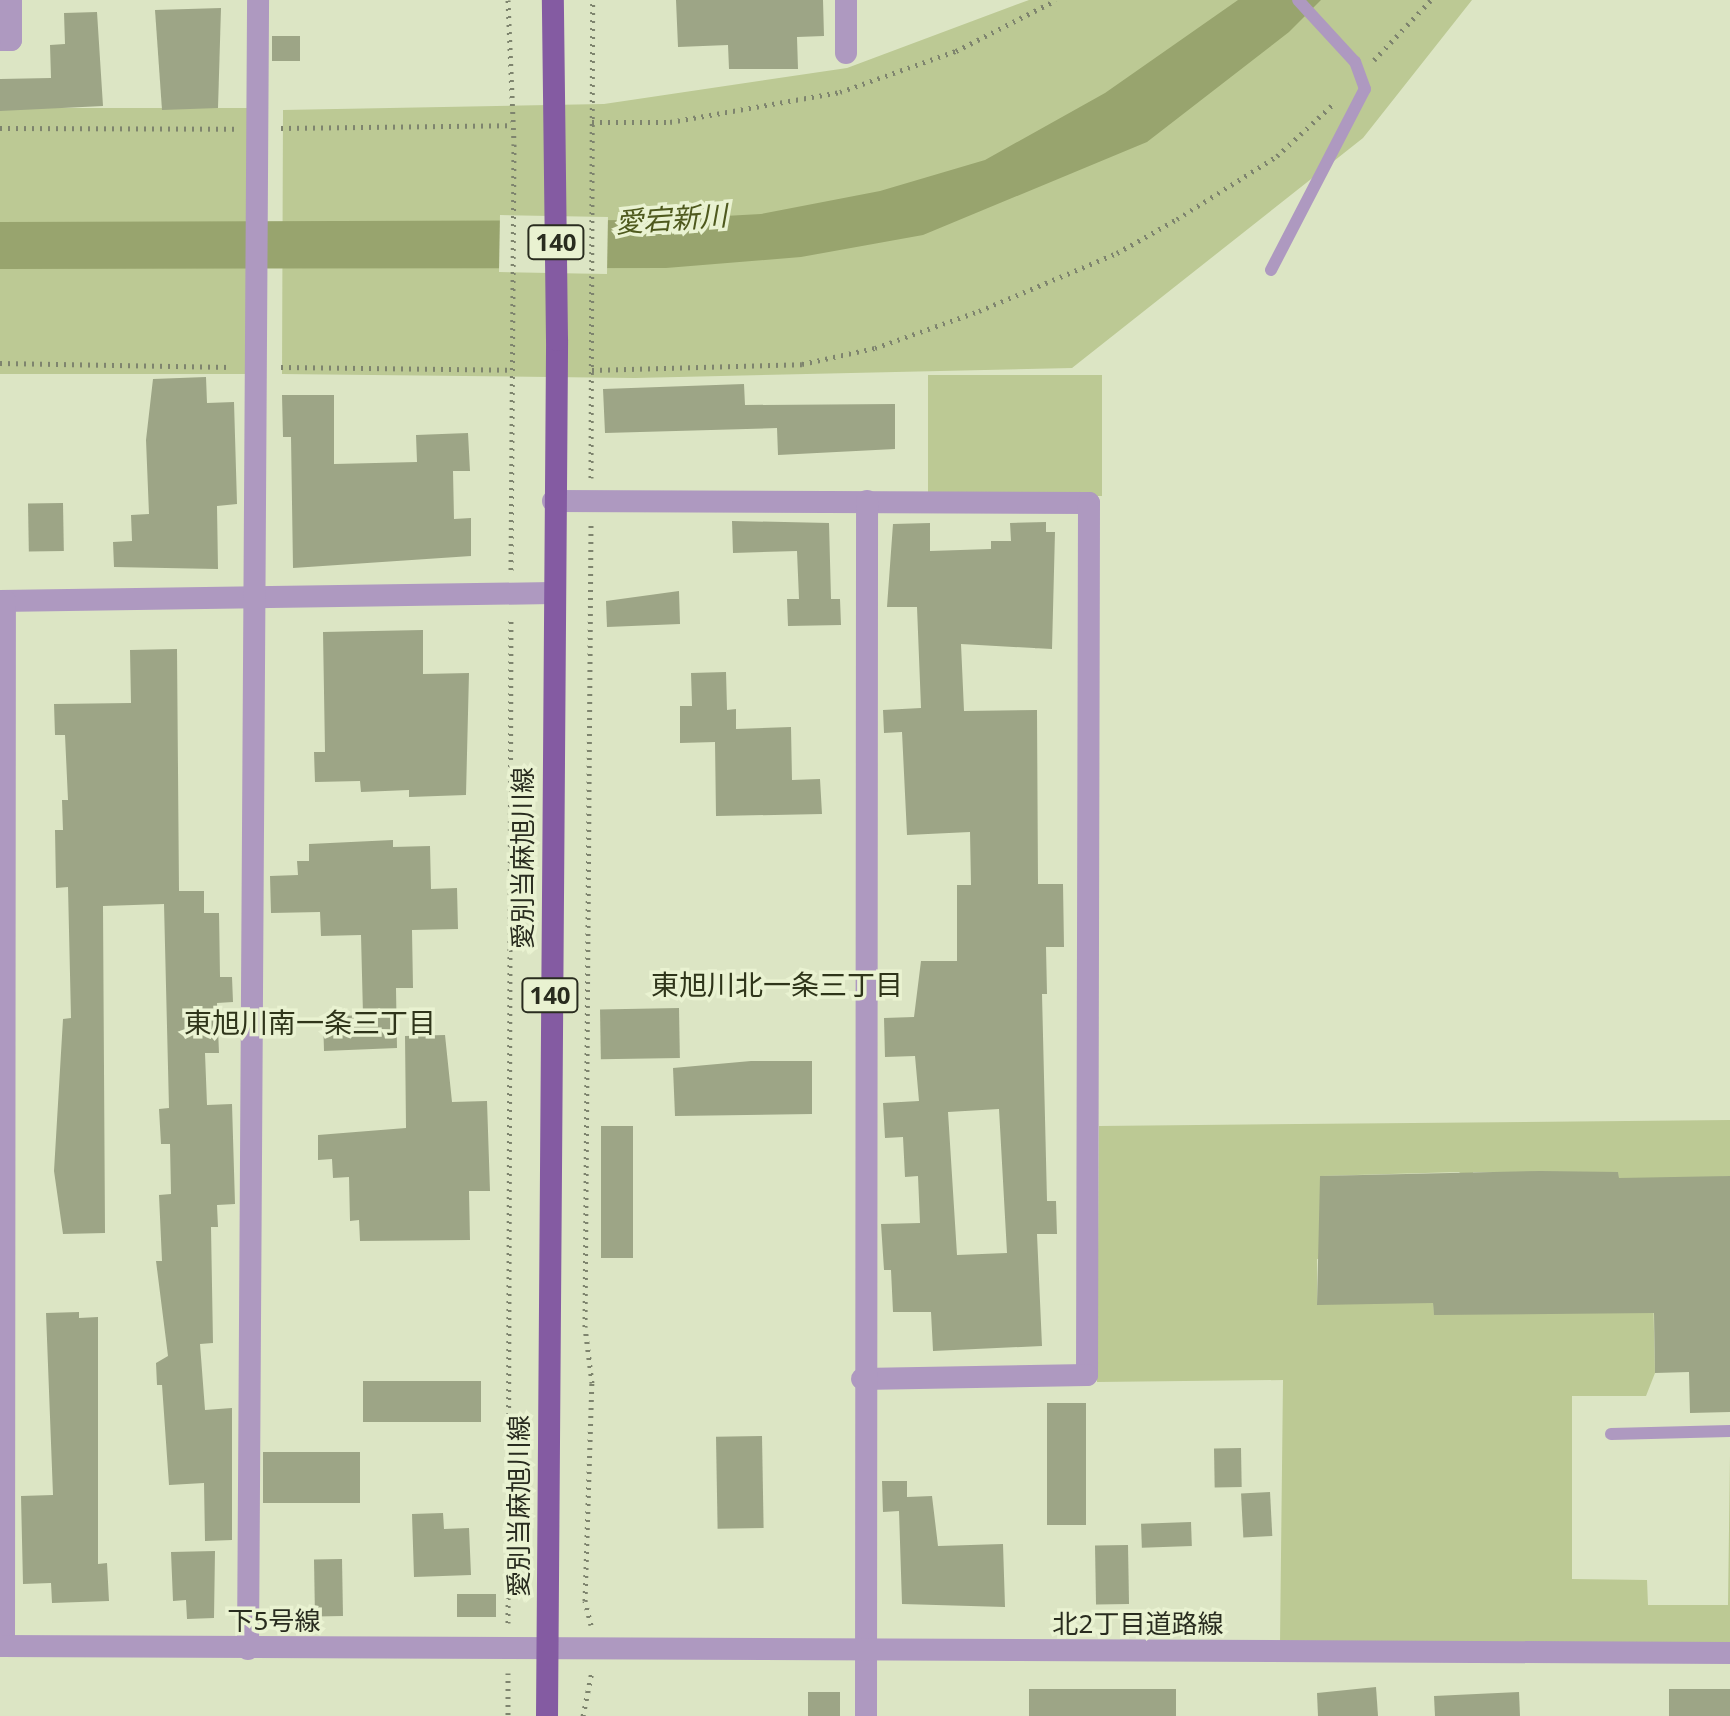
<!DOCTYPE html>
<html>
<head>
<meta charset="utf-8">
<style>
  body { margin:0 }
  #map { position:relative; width:1730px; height:1716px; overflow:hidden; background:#dce5c4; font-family:"Noto Sans","Noto Sans JP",sans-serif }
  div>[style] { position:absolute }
  .green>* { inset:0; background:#bcc994; transform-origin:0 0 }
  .water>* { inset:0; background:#98a46e }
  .pier>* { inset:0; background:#dce5c4; transform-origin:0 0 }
  .building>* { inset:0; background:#9da586; transform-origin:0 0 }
  .path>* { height:5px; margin-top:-2.5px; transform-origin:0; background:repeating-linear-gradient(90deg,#7e846e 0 2px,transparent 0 8px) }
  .service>* { height:12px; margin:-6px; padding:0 6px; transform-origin:6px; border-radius:6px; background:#ae99c0 }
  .minor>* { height:22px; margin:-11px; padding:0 11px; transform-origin:11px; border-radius:11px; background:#ae99c0 }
  .tertiary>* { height:22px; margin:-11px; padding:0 11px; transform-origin:11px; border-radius:11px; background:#ae99c0 }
  .primary>* { height:22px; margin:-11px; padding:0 11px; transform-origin:11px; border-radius:11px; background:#845ba2 }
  span { translate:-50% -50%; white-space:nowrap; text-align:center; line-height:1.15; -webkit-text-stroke:7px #e9f2d1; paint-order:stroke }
  .shield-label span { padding:2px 6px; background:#e9f2d1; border:2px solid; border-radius:6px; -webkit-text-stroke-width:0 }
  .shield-label { font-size:24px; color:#292c1f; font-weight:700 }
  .street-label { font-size:26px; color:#292c1f }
  .water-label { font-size:28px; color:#4e591d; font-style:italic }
  .neighbourhood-label { font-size:28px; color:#2f351a }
</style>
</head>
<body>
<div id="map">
  <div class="green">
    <div style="clip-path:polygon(1029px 0,1472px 0,1363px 138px,1072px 368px,635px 378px,282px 374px,283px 110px,604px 104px,847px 68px)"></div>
    <div style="left:0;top:108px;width:249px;height:266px"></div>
    <div style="left:1102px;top:375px;width:121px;height:174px;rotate:90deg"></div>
    <div style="clip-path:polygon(1730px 1120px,1730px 1176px,1619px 1188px,1618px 1172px,1473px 1172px,1473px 1185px,1459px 1172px,1321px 1176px,1339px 1259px,1317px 1259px,1317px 1304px,1433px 1297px,1434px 1314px,1458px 1314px,1653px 1291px,1655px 1373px,1646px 1396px,1572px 1396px,1572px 1579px,1647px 1580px,1648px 1605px,1728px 1605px,1730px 1454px,1730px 1645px,1280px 1643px,1283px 1380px,1097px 1382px,1099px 1126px)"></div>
  </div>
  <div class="water">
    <div style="clip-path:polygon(1238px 0,1321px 0,1289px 32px,1147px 142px,923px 235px,801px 257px,666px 268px,0 269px,0 222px,652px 220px,761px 214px,880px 191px,985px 160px,1105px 93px)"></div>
  </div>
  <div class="pier">
    <div style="left:500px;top:215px;width:108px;height:57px;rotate:1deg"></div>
  </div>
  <div class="building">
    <div style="clip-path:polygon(676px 0,823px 0,824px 36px,797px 37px,798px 69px,729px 69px,728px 45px,678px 47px)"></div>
    <div style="clip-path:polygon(221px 8px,218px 108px,162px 110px,155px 10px)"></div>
    <div style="clip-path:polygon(97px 12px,103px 106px,0 111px,0 79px,51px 78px,50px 45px,65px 44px,64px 13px)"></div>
    <div style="left:272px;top:36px;width:28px;height:25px"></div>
    <div style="clip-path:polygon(206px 377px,207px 403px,234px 402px,237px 504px,217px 506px,218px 569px,114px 567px,113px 542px,132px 541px,131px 515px,149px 514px,146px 440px,153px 379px)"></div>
    <div style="clip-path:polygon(744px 384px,745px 405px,895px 404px,895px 449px,778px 455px,777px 428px,605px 433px,603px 389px)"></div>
    <div style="clip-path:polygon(282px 395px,334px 395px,334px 464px,417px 462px,416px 435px,468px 433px,470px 471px,453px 471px,454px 519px,471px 518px,471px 556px,293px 568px,291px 437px,283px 437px)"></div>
    <div style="left:63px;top:503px;width:48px;height:35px;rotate:89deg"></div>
    <div style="clip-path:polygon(732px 521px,829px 523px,831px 599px,840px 599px,841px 625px,788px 626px,787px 599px,799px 599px,797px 551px,733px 553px)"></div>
    <div style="clip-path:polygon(evenodd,1046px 522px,1046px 532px,1055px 532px,1052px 649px,961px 644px,964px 711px,1037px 710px,1038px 884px,1063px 884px,1064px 947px,1046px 947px,1047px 994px,1042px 994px,1047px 1201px,1056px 1201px,1057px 1234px,1037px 1234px,1042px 1346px,933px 1351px,931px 1312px,893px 1312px,891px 1270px,884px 1270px,881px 1224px,920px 1223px,918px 1176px,905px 1177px,903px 1137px,885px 1138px,883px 1103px,919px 1101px,915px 1056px,885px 1057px,884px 1018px,914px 1017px,921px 961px,957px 961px,957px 885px,971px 885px,970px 832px,907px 835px,902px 732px,884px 733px,883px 710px,921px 708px,917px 607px,887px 607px,893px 524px,930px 523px,930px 551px,991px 549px,991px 541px,1011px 541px,1010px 523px,1046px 522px,999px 1109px,1007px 1253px,957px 1255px,948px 1112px,999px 1109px)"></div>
    <div style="clip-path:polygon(679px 591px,680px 624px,607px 627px,606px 601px)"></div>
    <div style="clip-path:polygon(423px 630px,423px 674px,469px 673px,466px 795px,409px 797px,409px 790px,361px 792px,360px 781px,315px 782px,314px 752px,325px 752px,323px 632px)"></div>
    <div style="clip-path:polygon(177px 649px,179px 891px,204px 891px,204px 913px,219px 913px,220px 977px,232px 977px,233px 1002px,217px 1003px,219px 1053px,205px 1053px,207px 1105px,232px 1104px,235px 1204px,217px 1205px,218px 1227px,211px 1227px,213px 1343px,200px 1344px,205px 1410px,232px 1408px,232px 1540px,205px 1541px,204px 1483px,169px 1485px,162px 1385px,157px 1385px,156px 1363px,168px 1356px,156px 1261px,162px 1261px,159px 1195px,171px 1194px,170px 1144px,161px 1144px,159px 1109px,169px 1108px,164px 904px,103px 906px,105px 1233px,63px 1234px,54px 1171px,63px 1019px,71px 1018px,68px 887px,56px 888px,55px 830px,63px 830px,62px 800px,68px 800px,65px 735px,55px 735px,54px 704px,131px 703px,130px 650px)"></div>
    <div style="clip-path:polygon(726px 672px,727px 710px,736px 709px,736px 729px,791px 727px,792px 780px,820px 779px,822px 814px,716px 816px,715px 742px,680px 743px,680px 706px,692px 706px,691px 673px)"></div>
    <div style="clip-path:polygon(393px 840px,393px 847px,430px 846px,431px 889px,457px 888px,458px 929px,412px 930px,413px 988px,396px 988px,397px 1048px,324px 1051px,323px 1017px,363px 1015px,361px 935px,321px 936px,320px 912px,271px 913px,270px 876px,298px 875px,297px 861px,309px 861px,309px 844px)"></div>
    <div style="left:679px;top:1008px;width:50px;height:79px;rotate:89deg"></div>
    <div style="clip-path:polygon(445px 1035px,452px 1102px,487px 1101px,490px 1191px,469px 1191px,470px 1240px,360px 1241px,359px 1220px,350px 1221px,349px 1177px,333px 1178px,332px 1159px,318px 1160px,318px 1135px,406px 1128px,405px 1036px)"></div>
    <div style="clip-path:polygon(751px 1061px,812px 1061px,812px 1114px,675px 1116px,673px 1068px)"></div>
    <div style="left:601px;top:1126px;width:32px;height:132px"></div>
    <div style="clip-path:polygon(1540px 1171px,1618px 1172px,1619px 1178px,1730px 1176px,1730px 1412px,1690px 1413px,1689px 1372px,1655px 1373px,1654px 1313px,1434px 1315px,1433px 1303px,1317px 1305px,1320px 1176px)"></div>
    <div style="clip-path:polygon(79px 1312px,79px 1318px,98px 1317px,98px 1564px,107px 1563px,109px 1601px,52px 1603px,51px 1583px,23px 1584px,21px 1496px,53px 1495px,46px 1313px)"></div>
    <div style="left:481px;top:1381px;width:41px;height:118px;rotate:90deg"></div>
    <div style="left:1047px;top:1403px;width:39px;height:122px"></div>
    <div style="left:762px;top:1436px;width:92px;height:46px;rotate:89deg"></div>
    <div style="left:1241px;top:1448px;width:39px;height:27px;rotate:89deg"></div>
    <div style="left:360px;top:1452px;width:51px;height:97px;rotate:90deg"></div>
    <div style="clip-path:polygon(882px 1481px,907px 1481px,907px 1497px,932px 1496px,938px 1546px,1003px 1544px,1005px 1607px,902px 1604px,899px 1511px,883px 1512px)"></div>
    <div style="left:1270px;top:1492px;width:44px;height:29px;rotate:87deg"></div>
    <div style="clip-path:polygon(443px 1513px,444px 1529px,469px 1528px,471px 1575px,414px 1577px,412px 1514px)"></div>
    <div style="left:1191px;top:1522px;width:24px;height:50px;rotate:88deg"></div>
    <div style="left:1128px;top:1545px;width:59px;height:33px;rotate:89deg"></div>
    <div style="clip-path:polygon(215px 1551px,214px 1618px,187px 1619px,186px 1600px,173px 1601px,171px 1552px)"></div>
    <div style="left:342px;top:1559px;width:57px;height:28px;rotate:89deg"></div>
    <div style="left:496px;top:1594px;width:23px;height:39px;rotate:90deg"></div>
    <div style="clip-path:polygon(1376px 1687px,1378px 1716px,1318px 1716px,1317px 1693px)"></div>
    <div style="left:1176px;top:1689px;width:27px;height:147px;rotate:90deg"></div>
    <div style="left:1730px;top:1689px;width:27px;height:61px;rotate:90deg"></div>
    <div style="left:808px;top:1692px;width:32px;height:24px"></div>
    <div style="clip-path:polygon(1519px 1692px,1520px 1716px,1435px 1716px,1434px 1696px)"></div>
  </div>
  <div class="path">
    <div style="left:508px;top:0;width:144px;rotate:87.6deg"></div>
    <div style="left:514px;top:144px;width:427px;rotate:90.4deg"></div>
    <div style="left:1374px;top:60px;width:83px;rotate:-46.5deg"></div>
    <div style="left:592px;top:122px;width:78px"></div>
    <div style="left:670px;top:122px;width:173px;rotate:-10deg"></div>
    <div style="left:840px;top:92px;width:123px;rotate:-19.5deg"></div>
    <div style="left:956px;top:51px;width:112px;rotate:-27deg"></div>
    <div style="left:0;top:128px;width:235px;rotate:0.2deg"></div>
    <div style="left:281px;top:128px;width:230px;rotate:-0.7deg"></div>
    <div style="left:0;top:363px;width:231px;rotate:1deg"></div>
    <div style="left:281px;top:367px;width:232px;rotate:0.7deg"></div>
    <div style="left:592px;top:370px;width:210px;rotate:-1.6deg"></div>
    <div style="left:802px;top:364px;width:75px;rotate:-12.4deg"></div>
    <div style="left:875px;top:348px;width:110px;rotate:-19.6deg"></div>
    <div style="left:979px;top:311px;width:150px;rotate:-22.8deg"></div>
    <div style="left:1117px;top:253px;width:69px;rotate:-29.5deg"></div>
    <div style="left:1177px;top:219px;width:118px;rotate:-32.2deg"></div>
    <div style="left:1277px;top:156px;width:75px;rotate:-42.8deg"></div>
    <div style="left:591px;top:478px;width:478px;rotate:-89.8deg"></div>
    <div style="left:508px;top:1623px;width:1006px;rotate:-89.83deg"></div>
    <div style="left:591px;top:1625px;width:25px;rotate:-104deg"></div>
    <div style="left:585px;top:1601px;width:218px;rotate:-88.2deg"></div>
    <div style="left:592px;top:1383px;width:56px;rotate:-97.1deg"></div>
    <div style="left:585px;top:1327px;width:803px;rotate:-89.57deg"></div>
    <div style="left:508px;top:1673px;width:43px;rotate:90deg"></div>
    <div style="left:583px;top:1716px;width:46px;rotate:-78.7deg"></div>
  </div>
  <div class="service">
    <div style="left:1271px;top:270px;width:204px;rotate:-62.6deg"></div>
    <div style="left:1365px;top:89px;width:29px;rotate:-110deg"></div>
    <div style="left:1355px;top:62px;width:84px;rotate:-132.6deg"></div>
    <div style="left:1611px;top:1434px;width:119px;rotate:-1.4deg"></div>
  </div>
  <div class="minor">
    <div style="left:846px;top:0;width:53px;rotate:90deg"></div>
    <div style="left:0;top:40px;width:11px"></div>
    <div style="left:11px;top:40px;width:40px;rotate:-90deg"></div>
    <div style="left:553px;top:501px;width:536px;rotate:0.21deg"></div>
    <div style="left:1089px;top:503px;width:872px;rotate:90.13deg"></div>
    <div style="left:1087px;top:1375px;width:225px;rotate:179deg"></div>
    <div style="left:0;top:601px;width:553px;rotate:-0.83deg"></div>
    <div style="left:4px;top:1646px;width:1045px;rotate:-89.95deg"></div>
    <div style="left:248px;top:1649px;width:1649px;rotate:-89.65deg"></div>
    <div style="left:866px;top:1716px;width:1215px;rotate:-89.95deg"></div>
  </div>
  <div class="tertiary">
    <div style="left:0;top:1646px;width:1730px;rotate:0.23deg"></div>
  </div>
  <div class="primary">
    <div style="left:547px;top:1716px;width:1376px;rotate:-89.58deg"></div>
    <div style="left:557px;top:340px;width:340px;rotate:-90.7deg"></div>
  </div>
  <div class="shield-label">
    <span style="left:556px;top:242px">140</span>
    <span style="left:550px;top:995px">140</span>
  </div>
  <div class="street-label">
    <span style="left:523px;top:858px;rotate:-90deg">愛別当麻旭川線</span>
    <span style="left:519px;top:1506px;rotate:-90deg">愛別当麻旭川線</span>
    <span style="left:274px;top:1621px">下5号線</span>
    <span style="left:1138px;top:1624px">北2丁目道路線</span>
  </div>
  <div class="water-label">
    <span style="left:671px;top:218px;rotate:-4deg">愛宕新川</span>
  </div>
  <div class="neighbourhood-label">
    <span style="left:777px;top:984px">東旭川北一条三丁目</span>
    <span style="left:310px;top:1022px">東旭川南一条三丁目</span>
  </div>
</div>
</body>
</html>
